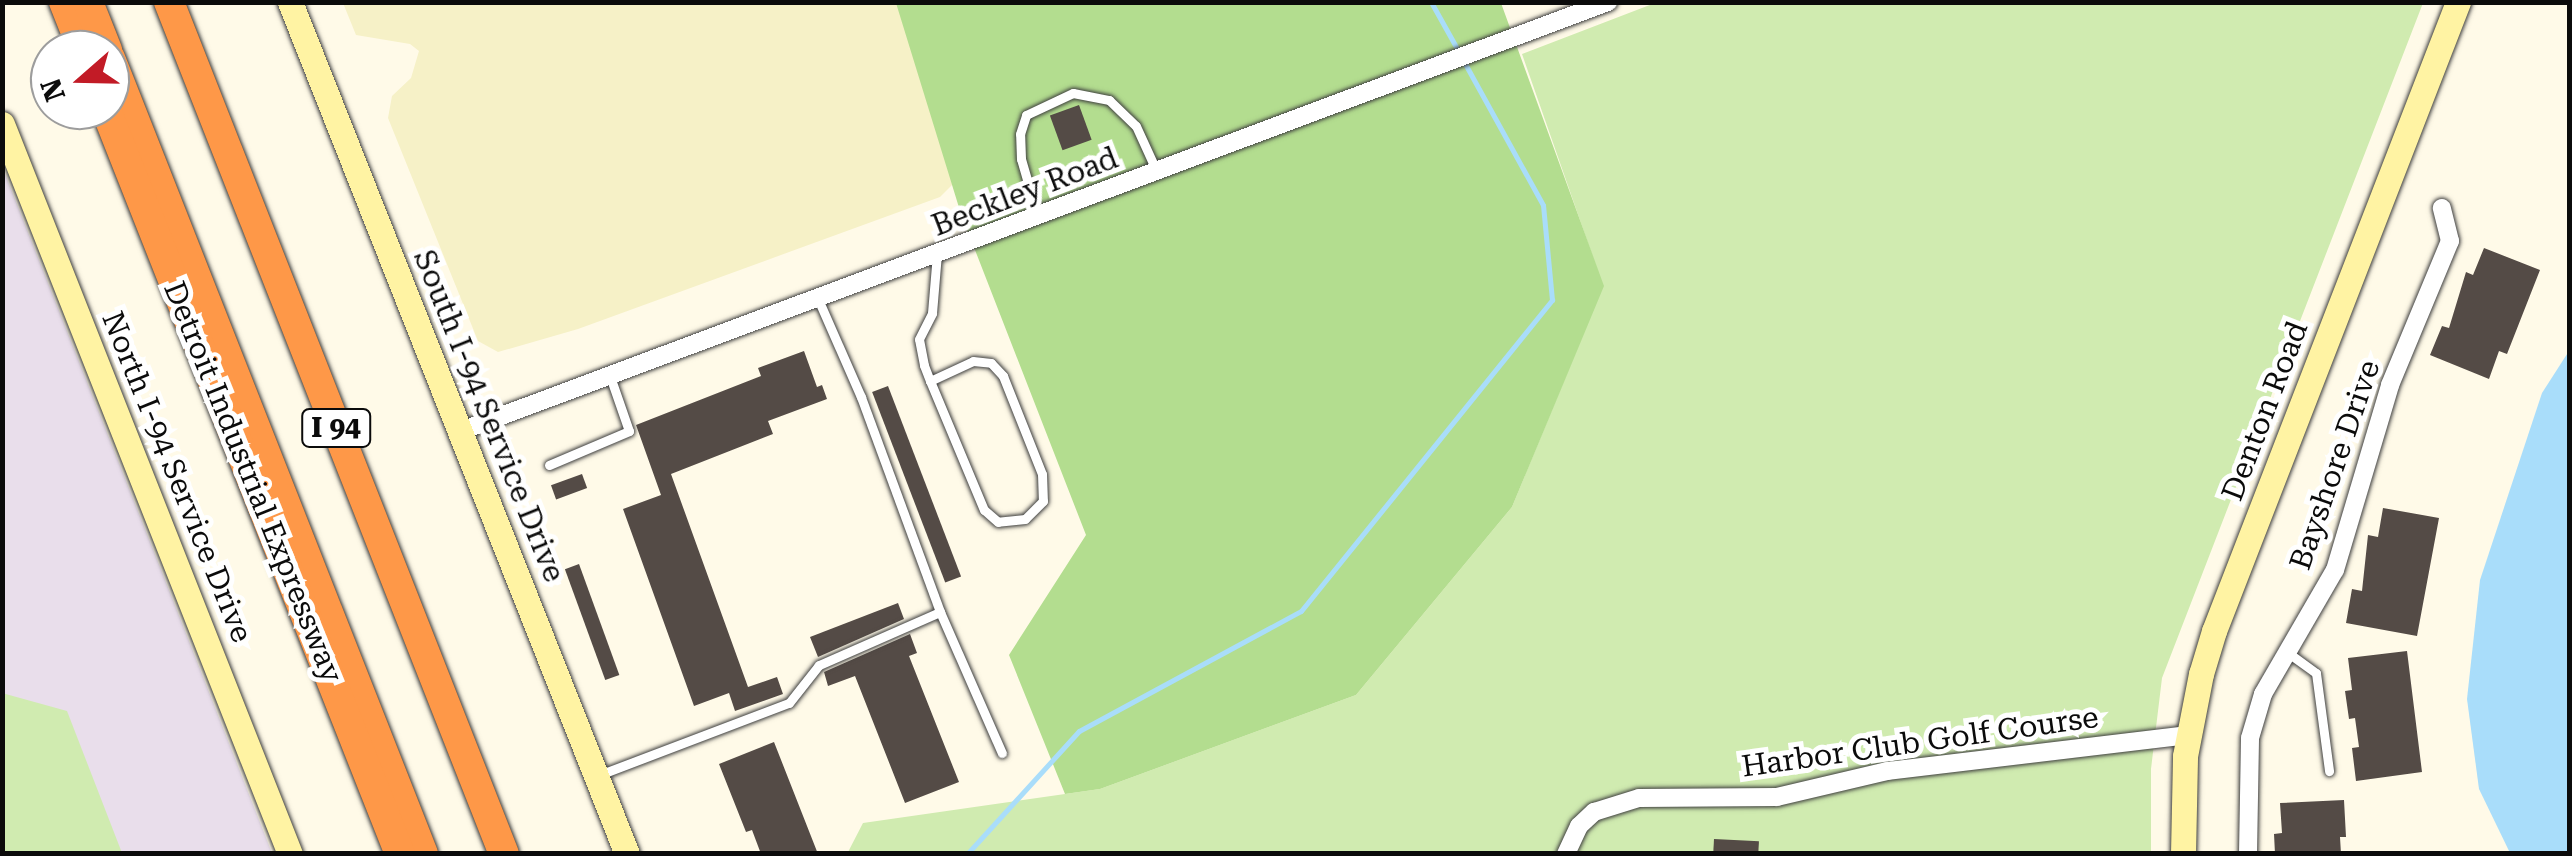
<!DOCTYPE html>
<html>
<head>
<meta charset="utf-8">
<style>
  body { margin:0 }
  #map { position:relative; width:2572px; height:856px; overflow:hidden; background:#fffae8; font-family:"Roboto Serif",serif }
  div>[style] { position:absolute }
  .industrial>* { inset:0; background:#e9deeb }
  .farmland>* { inset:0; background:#f6f1c7 }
  .green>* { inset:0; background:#d0ebb0 }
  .forest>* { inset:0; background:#b3dd8f }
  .water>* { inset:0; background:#a9ddfa }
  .stream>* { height:5px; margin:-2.5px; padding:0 2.5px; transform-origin:2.5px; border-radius:2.5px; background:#a9ddfa }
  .building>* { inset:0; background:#544b46; transform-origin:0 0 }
  .roads { filter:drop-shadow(0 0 2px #3e3e3e) drop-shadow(0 0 2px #3e3e3e) }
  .lane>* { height:9px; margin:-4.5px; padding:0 4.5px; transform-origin:4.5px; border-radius:4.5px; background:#fff }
  .street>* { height:18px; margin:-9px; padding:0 9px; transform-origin:9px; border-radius:9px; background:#fff }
  .secondary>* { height:25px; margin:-12.5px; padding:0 12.5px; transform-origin:12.5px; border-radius:12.5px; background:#fff3a3 }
  .highway>* { height:30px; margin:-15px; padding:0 15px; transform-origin:15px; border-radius:15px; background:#fe9848 }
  span { translate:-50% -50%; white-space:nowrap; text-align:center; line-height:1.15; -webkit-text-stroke:10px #fff; paint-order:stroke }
  .shield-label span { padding:2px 8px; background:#fff; border:2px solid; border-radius:8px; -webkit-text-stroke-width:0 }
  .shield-label { font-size:28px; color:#0b0b0b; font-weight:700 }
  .street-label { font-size:30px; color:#0b0b0b }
  .frame { position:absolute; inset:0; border:5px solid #0b0b0b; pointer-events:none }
  .north { position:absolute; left:30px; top:30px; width:100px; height:100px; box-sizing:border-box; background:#fff; border:2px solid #9d9d9d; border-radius:50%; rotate:250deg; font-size:28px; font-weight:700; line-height:40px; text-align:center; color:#0b0b0b }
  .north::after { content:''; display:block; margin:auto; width:35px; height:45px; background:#c21b26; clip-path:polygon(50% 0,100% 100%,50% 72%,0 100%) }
</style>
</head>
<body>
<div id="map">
  <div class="industrial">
    <div style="clip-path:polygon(2px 166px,162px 572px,272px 853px,3px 853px)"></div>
  </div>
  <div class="farmland">
    <div style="clip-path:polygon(343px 3px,905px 3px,960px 177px,940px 197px,578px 329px,498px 352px,478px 341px,388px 118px,392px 96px,411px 78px,419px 51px,410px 44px,356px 35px)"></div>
  </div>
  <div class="green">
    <div style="clip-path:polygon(1655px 3px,2423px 3px,2162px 678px,2151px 769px,2151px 853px,847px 854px,863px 823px,1100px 789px,1356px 695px,1512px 507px,1603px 286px,1522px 54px)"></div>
    <div style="clip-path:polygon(2px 693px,67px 711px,122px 853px,3px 853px)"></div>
  </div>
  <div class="forest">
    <div style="clip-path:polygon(896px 3px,1501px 3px,1604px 286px,1512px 507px,1356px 695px,1100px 789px,1065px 794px,1009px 655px,1086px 535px,961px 214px)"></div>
  </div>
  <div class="water">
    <div style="clip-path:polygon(2569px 351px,2569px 853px,2510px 853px,2479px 789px,2467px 699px,2480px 580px,2542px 393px)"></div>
  </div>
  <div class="stream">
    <div style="left:1431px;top:2px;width:57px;rotate:60.8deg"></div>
    <div style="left:967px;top:854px;width:166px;rotate:-47.7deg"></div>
    <div style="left:1079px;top:731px;width:252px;rotate:-28.4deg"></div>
    <div style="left:1301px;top:611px;width:400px;rotate:-51.1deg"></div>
    <div style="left:1552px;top:300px;width:95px;rotate:-95.4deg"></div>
    <div style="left:1543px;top:205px;width:163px;rotate:-118.9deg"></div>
  </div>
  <div class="building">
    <div style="left:1079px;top:105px;width:37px;height:31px;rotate:70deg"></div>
    <div style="clip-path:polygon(2484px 248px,2540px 270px,2507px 354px,2499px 351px,2489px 379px,2430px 355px,2442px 326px,2449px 328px,2466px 272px,2473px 275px)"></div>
    <div style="clip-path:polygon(804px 351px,817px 387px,822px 385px,827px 399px,768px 421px,773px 434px,671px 474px,748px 687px,777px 677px,783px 694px,735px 711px,729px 693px,694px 706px,623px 509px,661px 495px,636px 425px,761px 376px,758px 368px)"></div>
    <div style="left:888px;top:386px;width:204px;height:17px;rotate:69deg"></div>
    <div style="left:582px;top:474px;width:15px;height:33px;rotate:70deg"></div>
    <div style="clip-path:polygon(2383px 508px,2439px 518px,2417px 636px,2346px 623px,2352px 589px,2362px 591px,2368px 535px,2378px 537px)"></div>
    <div style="left:579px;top:564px;width:118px;height:15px;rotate:70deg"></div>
    <div style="clip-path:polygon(898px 603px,904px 619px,818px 657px,810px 637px)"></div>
    <div style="clip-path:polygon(910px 634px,917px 653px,909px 656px,959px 782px,905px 803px,855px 676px,828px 686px,824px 672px)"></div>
    <div style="clip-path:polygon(2407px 651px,2422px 772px,2356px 781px,2352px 748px,2359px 747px,2355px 718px,2349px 719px,2345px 691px,2352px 690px,2348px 658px)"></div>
    <div style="clip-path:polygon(774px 742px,818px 854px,761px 854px,752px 830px,746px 832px,719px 764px)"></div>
    <div style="clip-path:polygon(2344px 800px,2346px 837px,2340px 837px,2341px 854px,2275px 854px,2274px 834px,2282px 833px,2280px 803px)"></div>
    <div style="left:1714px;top:839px;width:45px;height:15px;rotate:3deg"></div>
  </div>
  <div class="roads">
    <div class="lane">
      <div style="left:1037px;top:214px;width:57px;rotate:-106.2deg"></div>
      <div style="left:1021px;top:159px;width:25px;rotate:-92deg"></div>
      <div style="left:1020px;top:134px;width:20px;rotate:-72deg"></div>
      <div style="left:1026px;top:115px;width:52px;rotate:-25.1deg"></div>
      <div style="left:1073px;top:93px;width:37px;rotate:11deg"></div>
      <div style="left:1109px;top:100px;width:37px;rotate:44deg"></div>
      <div style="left:1136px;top:126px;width:51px;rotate:65.5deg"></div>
      <div style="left:818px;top:299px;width:107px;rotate:66.3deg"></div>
      <div style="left:861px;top:397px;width:229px;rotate:69.8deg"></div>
      <div style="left:940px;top:612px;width:154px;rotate:66.3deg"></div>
      <div style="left:930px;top:381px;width:47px;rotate:-24.9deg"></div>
      <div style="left:973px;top:361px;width:18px;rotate:6deg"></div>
      <div style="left:991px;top:363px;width:18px;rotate:47deg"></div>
      <div style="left:1003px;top:376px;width:105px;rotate:68.3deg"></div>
      <div style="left:1042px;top:474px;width:27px;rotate:88deg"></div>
      <div style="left:1043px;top:501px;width:25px;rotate:135deg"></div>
      <div style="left:1025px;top:519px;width:27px;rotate:174deg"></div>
      <div style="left:998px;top:522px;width:18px;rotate:-139deg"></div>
      <div style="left:984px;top:510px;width:140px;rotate:-112.7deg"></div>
      <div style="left:930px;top:381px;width:17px;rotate:-111deg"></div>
      <div style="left:924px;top:365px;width:26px;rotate:-101deg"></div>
      <div style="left:919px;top:339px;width:29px;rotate:-63deg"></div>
      <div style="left:932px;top:313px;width:59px;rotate:-85.2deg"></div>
      <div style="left:549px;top:465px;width:87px;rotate:-23deg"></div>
      <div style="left:629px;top:431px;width:58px;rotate:-109.1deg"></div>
      <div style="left:2287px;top:652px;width:36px;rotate:36deg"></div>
      <div style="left:2316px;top:673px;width:99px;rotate:82.4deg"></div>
      <div style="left:599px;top:775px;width:203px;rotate:-20.8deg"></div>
      <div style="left:789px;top:703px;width:48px;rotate:-51.7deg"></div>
      <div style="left:819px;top:665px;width:132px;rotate:-23.7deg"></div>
    </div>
    <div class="street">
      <div style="left:461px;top:431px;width:1225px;rotate:-20.51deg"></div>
      <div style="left:1566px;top:854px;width:31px;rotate:-65deg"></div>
      <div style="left:1579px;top:826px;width:21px;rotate:-43deg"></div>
      <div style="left:1594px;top:812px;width:47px;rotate:-17.3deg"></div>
      <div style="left:1639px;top:798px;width:138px;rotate:-0.4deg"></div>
      <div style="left:1777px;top:797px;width:113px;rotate:-13.3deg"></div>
      <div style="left:1887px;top:771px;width:303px;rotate:-6.8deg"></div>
      <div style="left:2248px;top:854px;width:116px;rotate:-89deg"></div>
      <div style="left:2250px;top:738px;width:46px;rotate:-73.5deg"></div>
      <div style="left:2263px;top:694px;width:143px;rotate:-59.9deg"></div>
      <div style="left:2335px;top:570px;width:193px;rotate:-73.4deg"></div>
      <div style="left:2390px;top:385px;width:156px;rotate:-67.4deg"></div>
      <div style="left:2450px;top:241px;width:34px;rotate:-104deg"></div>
    </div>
    <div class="secondary">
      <div style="left:290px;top:2px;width:916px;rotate:68.42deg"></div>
      <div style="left:2px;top:124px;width:785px;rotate:68.47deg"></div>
      <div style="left:2183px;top:854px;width:98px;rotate:-88.8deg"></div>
      <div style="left:2185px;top:756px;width:84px;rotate:-79deg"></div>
      <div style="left:2201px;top:674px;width:45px;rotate:-73.2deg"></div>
      <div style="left:2214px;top:631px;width:675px;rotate:-68.8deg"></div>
    </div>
    <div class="highway">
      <div style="left:64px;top:2px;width:52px;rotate:68.4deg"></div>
      <div style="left:88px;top:2px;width:52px;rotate:68.4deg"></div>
      <div style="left:169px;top:2px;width:915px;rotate:68.54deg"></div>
      <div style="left:110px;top:58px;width:855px;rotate:68.53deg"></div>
      <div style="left:106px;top:110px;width:800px;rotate:68.44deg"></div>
    </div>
  </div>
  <div class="shield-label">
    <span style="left:336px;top:428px">I 94</span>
  </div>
  <div class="street-label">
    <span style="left:1025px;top:192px;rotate:-21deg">Beckley Road</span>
    <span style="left:2265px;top:411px;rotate:-69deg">Denton Road</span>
    <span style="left:489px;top:416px;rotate:68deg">South I-94 Service Drive</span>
    <span style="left:2335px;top:465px;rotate:-71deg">Bayshore Drive</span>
    <span style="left:177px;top:477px;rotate:68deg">North I-94 Service Drive</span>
    <span style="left:253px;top:482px;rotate:68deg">Detroit Industrial Expressway</span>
    <span style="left:1920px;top:742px;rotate:-8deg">Harbor Club Golf Course</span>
  </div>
  <div class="frame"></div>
  <div class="north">N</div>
</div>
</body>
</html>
